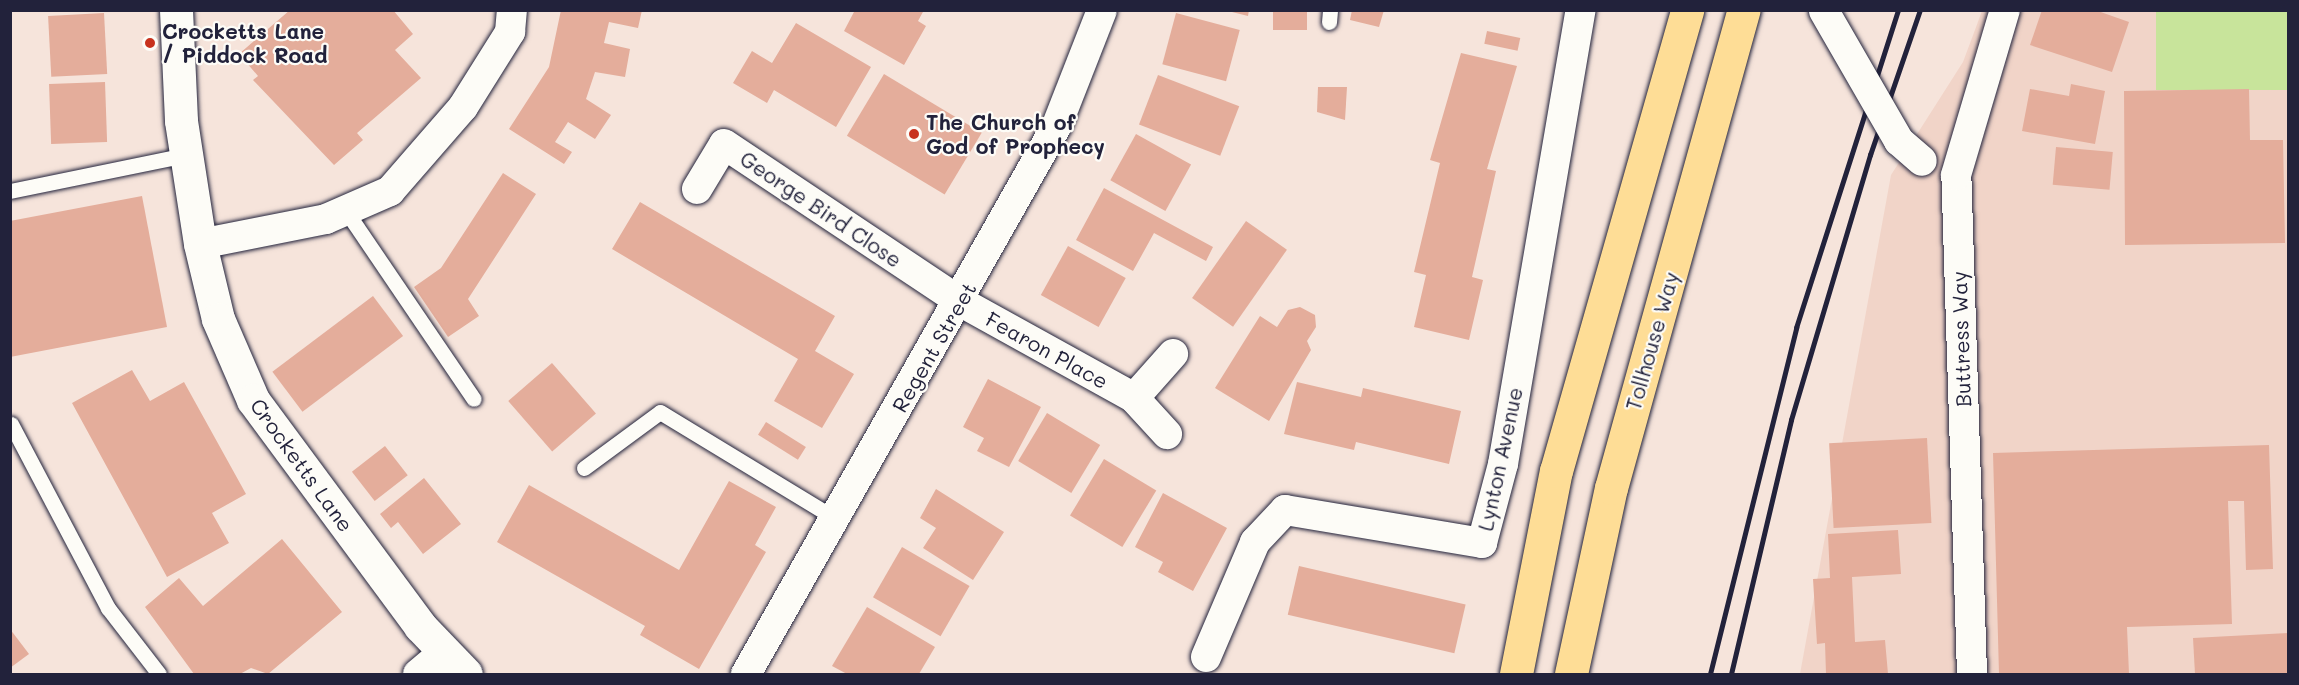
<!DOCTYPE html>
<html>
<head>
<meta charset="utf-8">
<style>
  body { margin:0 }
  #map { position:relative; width:2299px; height:685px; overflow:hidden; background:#f6e4db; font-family:Mali,sans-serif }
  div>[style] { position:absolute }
  .built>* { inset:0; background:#f1d4c8 }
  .green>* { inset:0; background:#c8e49b; transform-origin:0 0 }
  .building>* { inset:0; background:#e4ad9b; transform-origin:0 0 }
  .roads { filter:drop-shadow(0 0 2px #22223b) drop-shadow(0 0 2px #22223b) }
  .lane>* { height:15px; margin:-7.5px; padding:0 7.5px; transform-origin:7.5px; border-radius:7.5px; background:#fdfcf7 }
  .street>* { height:30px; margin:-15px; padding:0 15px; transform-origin:15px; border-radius:15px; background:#fdfcf7 }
  .secondary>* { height:33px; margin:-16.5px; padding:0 16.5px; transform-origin:16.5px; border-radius:16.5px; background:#fdfcf7 }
  .primary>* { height:33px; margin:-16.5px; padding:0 16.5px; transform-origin:16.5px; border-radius:16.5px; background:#fedd96 }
  .rail>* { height:4.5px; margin:-2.25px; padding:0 2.25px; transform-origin:2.25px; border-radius:2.25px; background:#22223b }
  .bridges { filter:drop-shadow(0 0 2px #22223b) drop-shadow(0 0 2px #22223b) }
  .street-bridge>* { height:30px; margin:-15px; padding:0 15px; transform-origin:15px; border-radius:15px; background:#fdfcf7 }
  .dots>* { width:16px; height:16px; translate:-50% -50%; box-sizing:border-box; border:3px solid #fdfcf7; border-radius:50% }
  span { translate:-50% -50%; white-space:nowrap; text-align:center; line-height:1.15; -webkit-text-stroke:4.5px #fdfcf7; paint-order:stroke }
  .poi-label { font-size:21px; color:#22223b; font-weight:700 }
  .left { translate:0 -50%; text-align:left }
  .street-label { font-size:21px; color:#22223b }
  .frame { position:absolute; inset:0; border:12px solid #22223b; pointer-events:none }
</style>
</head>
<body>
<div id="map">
  <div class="built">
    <div style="clip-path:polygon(1982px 11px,2156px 11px,2156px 90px,2288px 87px,2288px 674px,1800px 674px,1891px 175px,1963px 62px)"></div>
  </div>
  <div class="green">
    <div style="left:2156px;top:11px;width:132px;height:79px"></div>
  </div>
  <div class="building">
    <div style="clip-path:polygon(290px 10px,393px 10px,413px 34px,395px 50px,421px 78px,357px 133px,363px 140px,334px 165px,253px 80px,258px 76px,239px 54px)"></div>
    <div style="clip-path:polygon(561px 10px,642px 10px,638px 28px,609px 22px,604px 43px,630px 49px,625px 77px,595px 72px,586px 99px,611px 115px,595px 139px,568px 122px,555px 142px,572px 152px,564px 164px,509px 129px,549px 67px)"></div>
    <div style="clip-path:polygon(855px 10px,924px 10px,918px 21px,926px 26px,904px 65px,844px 31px)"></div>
    <div style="clip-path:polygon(1224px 10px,1249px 10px,1248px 16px)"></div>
    <div style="left:1273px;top:10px;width:34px;height:20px"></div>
    <div style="clip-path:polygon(1352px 10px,1384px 10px,1379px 27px,1350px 20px)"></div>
    <div style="clip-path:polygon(2042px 10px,2095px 10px,2129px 22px,2112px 72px,2030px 45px)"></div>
    <div style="left:104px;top:13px;width:61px;height:56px;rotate:87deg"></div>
    <div style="left:1176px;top:13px;width:66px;height:53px;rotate:15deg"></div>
    <div style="clip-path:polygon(796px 23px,871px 67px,836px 127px,774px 90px,767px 103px,733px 83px,752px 51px,772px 63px)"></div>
    <div style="left:1487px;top:31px;width:34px;height:13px;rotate:12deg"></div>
    <div style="clip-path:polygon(1461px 53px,1517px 66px,1487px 169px,1496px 171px,1472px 277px,1483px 280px,1469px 340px,1414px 327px,1426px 275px,1414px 272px,1440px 163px,1430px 160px)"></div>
    <div style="left:884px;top:74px;width:114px;height:72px;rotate:31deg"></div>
    <div style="left:1158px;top:75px;width:87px;height:53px;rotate:21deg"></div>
    <div style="left:105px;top:82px;width:60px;height:56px;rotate:88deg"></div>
    <div style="clip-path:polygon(2071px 84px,2105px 91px,2095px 144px,2022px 131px,2030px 89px,2069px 96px)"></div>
    <div style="clip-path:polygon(1318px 87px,1347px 87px,1345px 120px,1317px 112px)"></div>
    <div style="clip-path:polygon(2249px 89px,2250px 140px,2283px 140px,2285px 243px,2125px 245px,2124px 91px)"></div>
    <div style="left:1136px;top:134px;width:63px;height:53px;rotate:29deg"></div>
    <div style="left:2056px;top:147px;width:57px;height:38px;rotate:5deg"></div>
    <div style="clip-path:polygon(503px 173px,536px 194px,468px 299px,479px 316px,448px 337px,414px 287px,441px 268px)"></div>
    <div style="clip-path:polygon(1104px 188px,1213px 247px,1206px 261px,1154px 233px,1133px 271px,1076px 240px)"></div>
    <div style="clip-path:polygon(142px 196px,167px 327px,10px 357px,10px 221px)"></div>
    <div style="clip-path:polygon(640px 202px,835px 316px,815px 351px,854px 374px,822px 428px,774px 401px,798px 359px,612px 249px)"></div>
    <div style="left:1246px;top:221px;width:50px;height:94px;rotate:35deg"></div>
    <div style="left:1068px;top:246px;width:66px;height:56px;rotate:29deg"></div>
    <div style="left:373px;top:296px;width:50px;height:126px;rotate:53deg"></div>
    <div style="clip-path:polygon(1300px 307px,1315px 315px,1316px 327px,1307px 341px,1311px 350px,1269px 421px,1215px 388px,1260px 316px,1277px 327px,1288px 310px)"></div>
    <div style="left:552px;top:363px;width:67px;height:58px;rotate:49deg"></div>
    <div style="clip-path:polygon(132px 370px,150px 401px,184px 382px,246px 494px,212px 513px,229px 543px,167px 577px,72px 403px)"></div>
    <div style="clip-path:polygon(988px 379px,1041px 407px,1009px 467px,977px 451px,984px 438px,963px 427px)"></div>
    <div style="clip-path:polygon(1297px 382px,1361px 397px,1363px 388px,1461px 411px,1449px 464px,1356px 442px,1354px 450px,1284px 434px)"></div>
    <div style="left:1047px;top:413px;width:62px;height:56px;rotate:31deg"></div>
    <div style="left:766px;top:422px;width:47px;height:15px;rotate:32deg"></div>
    <div style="left:1927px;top:438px;width:85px;height:98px;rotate:87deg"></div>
    <div style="clip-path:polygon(2269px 445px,2273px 569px,2246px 570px,2244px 501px,2228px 501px,2232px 624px,2127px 627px,2129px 674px,1999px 674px,1993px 453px)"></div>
    <div style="left:385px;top:446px;width:37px;height:42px;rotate:52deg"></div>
    <div style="left:1104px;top:459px;width:61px;height:66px;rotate:31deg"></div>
    <div style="clip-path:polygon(424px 478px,461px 524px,423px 554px,398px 522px,391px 528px,380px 514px)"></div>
    <div style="clip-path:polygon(729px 481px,776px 507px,755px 545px,766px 552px,699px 669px,640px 635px,645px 626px,497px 542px,529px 485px,679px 570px)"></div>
    <div style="clip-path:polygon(936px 489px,1004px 532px,973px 580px,923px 548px,936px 528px,920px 518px)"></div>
    <div style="clip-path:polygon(1163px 493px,1227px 528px,1193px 591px,1158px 572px,1163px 562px,1135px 547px)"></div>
    <div style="clip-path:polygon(1898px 530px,1901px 574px,1852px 577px,1855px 642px,1885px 640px,1888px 674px,1826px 674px,1825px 643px,1817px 644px,1813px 579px,1830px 578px,1828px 534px)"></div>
    <div style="clip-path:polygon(282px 539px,342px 612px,268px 674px,251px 668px,240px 674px,194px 674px,145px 607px,179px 578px,203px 606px)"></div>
    <div style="left:902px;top:547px;width:78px;height:58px;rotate:30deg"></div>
    <div style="left:1299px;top:566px;width:171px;height:50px;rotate:13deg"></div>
    <div style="clip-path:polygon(867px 607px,935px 647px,919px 674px,847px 674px,832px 666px)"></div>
    <div style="clip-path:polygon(10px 629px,29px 654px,10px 668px)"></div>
    <div style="clip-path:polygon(2288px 633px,2288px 674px,2195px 674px,2193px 638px)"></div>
  </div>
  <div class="roads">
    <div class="lane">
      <div style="left:1329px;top:22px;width:12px;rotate:-85deg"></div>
      <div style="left:10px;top:191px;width:180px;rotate:-11.6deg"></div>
      <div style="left:346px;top:211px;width:227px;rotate:55.8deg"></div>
      <div style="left:11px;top:424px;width:208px;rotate:62.2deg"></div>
      <div style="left:108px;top:608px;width:83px;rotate:52.3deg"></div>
      <div style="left:584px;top:468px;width:94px;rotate:-36.4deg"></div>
      <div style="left:660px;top:412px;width:202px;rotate:31.3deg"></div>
    </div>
    <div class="street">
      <div style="left:697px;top:189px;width:52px;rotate:-59deg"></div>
      <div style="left:724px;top:144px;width:285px;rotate:33.7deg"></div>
      <div style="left:961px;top:302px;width:198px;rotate:29deg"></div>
      <div style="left:1134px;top:398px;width:49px;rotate:47.5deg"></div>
      <div style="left:200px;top:244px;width:128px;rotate:-11.2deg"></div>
      <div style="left:326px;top:219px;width:70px;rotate:-23.6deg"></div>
      <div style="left:390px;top:191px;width:111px;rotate:-49deg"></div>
      <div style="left:463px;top:107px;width:89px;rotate:-57.9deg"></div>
      <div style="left:510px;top:32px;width:22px;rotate:-85deg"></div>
      <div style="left:1134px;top:398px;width:59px;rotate:-48.4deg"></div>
      <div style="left:1206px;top:657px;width:125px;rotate:-66.9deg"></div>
      <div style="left:1255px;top:542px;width:44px;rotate:-46.8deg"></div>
      <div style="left:1285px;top:510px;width:200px;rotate:9.5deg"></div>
      <div style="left:1482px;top:543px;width:82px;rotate:-75.1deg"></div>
      <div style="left:1503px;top:464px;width:461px;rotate:-80.3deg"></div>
      <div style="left:418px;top:674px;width:35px;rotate:-40deg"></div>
      <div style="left:746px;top:674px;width:631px;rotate:-60.47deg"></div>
      <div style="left:1057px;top:125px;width:123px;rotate:-68.6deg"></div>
      <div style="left:1972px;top:674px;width:499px;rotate:-91.8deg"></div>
      <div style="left:1956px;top:175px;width:172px;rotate:-73.5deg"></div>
    </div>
    <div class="secondary">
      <div style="left:176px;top:10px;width:111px;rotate:87.4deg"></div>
      <div style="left:181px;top:121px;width:124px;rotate:81.2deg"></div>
      <div style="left:200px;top:244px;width:77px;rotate:76.5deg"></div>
      <div style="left:218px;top:319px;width:88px;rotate:66.6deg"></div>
      <div style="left:253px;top:400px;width:281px;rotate:53.5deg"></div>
      <div style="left:420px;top:626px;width:66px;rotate:46.2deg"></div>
    </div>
    <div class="primary">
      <div style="left:1516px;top:674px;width:207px;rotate:-78.9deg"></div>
      <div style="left:1556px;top:471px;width:479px;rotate:-74.1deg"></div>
      <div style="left:1571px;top:674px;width:190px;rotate:-77.9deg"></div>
      <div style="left:1611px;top:488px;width:496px;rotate:-74.5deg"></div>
    </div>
  </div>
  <div class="rail">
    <div style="left:1710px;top:674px;width:357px;rotate:-76deg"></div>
    <div style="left:1796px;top:328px;width:334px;rotate:-72.2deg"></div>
    <div style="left:1731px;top:674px;width:261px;rotate:-76.7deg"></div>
    <div style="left:1791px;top:420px;width:277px;rotate:-73.4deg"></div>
    <div style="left:1870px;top:155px;width:153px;rotate:-71deg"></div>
  </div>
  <div class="bridges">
    <div class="street-bridge">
      <div style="left:1824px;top:11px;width:150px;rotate:60deg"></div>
      <div style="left:1899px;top:141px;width:30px;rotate:41deg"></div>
    </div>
  </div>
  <div class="dots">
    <div style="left:150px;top:43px;background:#c8321e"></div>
    <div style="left:914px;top:134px;background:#c8321e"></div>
  </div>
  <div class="poi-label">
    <span class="left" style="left:162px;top:43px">Crocketts Lane<br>/ Piddock Road</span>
    <span class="left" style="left:926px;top:134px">The Church of<br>God of Prophecy</span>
  </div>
  <div class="street-label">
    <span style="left:821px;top:209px;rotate:34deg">George Bird Close</span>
    <span style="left:1961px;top:339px;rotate:-92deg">Buttress Way</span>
    <span style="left:1652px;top:341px;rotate:-74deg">Tollhouse Way</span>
    <span style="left:934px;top:347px;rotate:-60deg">Regent Street</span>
    <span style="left:1047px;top:350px;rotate:29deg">Fearon Place</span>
    <span style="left:1500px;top:459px;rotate:-78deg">Lynton Avenue</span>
    <span style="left:302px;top:465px;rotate:54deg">Crocketts Lane</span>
  </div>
  <div class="frame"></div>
</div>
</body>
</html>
